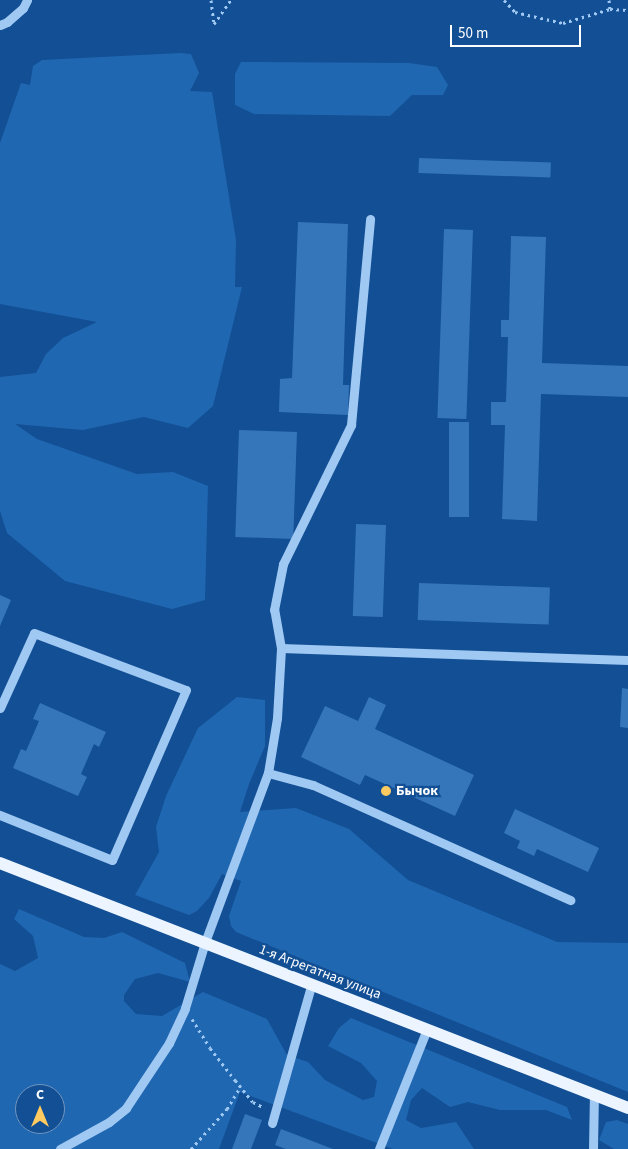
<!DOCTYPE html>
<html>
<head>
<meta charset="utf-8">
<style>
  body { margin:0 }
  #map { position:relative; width:628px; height:1149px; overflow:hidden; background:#124f94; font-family:"Source Sans 3",sans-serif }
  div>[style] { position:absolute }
  .green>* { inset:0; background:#2067b1 }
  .building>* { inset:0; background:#3576bb; transform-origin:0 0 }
  .path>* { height:3px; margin-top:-1.5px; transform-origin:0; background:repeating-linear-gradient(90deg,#9fc8f3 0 2.5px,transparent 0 6.5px) }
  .minor>* { height:9px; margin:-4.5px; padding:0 4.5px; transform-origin:4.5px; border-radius:4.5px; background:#9fc8f3 }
  .major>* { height:12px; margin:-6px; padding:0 6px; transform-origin:6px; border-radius:6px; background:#ebf4ff }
  .dots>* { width:14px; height:14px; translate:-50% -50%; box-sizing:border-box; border:2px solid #124f94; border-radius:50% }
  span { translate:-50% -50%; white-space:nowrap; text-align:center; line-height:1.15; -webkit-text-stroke:4.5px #124f94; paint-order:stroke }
  .poi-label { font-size:14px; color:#fff; font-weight:700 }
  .left { translate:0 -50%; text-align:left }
  .street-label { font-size:14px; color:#fff }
  .north { position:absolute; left:15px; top:1084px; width:50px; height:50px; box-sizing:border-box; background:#124f94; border:1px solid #7195bf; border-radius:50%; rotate:0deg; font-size:14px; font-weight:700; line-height:20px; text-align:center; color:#fff }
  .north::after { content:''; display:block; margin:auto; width:18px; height:22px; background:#ffcb61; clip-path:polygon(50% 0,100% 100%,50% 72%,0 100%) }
  .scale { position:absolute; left:450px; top:25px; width:131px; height:22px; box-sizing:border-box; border:2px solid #fff; border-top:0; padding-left:6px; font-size:15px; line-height:18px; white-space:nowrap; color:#fff; -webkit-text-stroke:4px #124f94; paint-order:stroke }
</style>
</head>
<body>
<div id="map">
  <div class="green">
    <div style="clip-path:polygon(180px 53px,191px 54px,199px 73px,190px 91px,212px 92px,236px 240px,235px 287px,242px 287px,213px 406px,188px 428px,144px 417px,83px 430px,15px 424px,37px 439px,137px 474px,173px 472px,208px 486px,205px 600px,172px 609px,65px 581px,7px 533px,0 511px,0 377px,36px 373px,46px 354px,63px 338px,97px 322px,0 304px,0 143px,21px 83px,30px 85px,33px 66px,42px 60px)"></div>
    <div style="clip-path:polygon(241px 62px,409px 63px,437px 67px,448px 85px,443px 95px,412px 95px,390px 116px,254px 114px,235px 105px,235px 74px)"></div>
    <div style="clip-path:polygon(237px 697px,265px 700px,265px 746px,249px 784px,240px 812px,296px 808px,349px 829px,408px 880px,557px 942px,628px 943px,628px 1092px,236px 932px,231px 926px,229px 916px,241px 881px,222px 874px,209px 898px,197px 911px,189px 915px,135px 895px,159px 852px,156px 827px,166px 796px,198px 728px)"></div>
    <div style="clip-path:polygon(evenodd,19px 909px,84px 937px,104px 938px,122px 932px,185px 963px,190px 982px,158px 973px,135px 979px,124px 995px,124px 1001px,136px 1014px,162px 1016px,203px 992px,267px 1019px,287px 1055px,308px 1062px,325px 1080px,363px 1100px,374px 1097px,377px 1081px,361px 1063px,328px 1046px,339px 1028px,351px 1018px,567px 1107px,572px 1120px,546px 1110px,500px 1110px,468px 1102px,450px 1107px,422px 1088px,411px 1100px,406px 1120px,421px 1128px,456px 1122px,474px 1149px,393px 1149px,240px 1092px,219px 1149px,0 1149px,0 964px,15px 971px,38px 958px,33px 936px,14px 919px,19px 909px,25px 1094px,55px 1094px,55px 1124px,25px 1124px,25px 1094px)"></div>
    <div style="clip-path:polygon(617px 1120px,628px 1124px,628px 1149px,614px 1149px,599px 1140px,606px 1122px)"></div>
  </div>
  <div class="building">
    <div style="left:419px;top:158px;width:132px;height:15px;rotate:2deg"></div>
    <div style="clip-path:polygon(298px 222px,348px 224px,343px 385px,349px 385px,348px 415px,279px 412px,280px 379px,292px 378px)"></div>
    <div style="left:444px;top:229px;width:29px;height:189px;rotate:2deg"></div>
    <div style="clip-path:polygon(511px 236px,546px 237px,542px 363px,628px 366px,628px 397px,541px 394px,537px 521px,502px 519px,505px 425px,491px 425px,491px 402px,506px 402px,508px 337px,501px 337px,501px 320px,509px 320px)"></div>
    <div style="left:449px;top:422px;width:20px;height:95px"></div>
    <div style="left:239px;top:430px;width:58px;height:107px;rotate:2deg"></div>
    <div style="left:356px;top:524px;width:30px;height:92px;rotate:2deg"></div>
    <div style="left:419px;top:583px;width:131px;height:37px;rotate:2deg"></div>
    <div style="clip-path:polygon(0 595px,11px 600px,0 626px)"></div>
    <div style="clip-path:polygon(622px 688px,628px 689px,628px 728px,620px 727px)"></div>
    <div style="clip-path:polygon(369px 697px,386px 705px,375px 729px,474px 775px,455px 816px,365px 775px,360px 785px,301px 757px,325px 706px,358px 721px)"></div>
    <div style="clip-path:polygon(40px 703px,106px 732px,99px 747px,94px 744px,81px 774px,87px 777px,78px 796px,13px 768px,21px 749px,26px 751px,39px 721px,33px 719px)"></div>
    <div style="clip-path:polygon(515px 809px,599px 848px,588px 872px,537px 849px,534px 856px,517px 848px,520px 841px,504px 833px)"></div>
    <div style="clip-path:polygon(245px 1114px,262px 1120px,251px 1149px,232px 1149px)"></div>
    <div style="clip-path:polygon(281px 1129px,333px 1149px,286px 1149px,275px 1145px)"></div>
  </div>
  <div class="path">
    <div style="left:211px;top:0;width:24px;rotate:83deg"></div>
    <div style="left:214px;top:24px;width:29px;rotate:-55deg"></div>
    <div style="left:504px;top:0;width:16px;rotate:47deg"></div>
    <div style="left:515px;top:12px;width:49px;rotate:12.9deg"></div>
    <div style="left:563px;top:23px;width:49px;rotate:-16.6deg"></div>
    <div style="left:609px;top:0;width:9px;rotate:84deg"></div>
    <div style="left:610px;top:9px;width:18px;rotate:3deg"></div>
    <div style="left:192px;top:1019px;width:34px;rotate:58deg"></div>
    <div style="left:210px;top:1048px;width:41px;rotate:52deg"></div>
    <div style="left:235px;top:1080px;width:28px;rotate:51deg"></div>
    <div style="left:253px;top:1102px;width:13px;rotate:27deg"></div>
    <div style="left:191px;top:1149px;width:54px;rotate:-48deg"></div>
    <div style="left:227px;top:1109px;width:26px;rotate:-59deg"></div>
  </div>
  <div class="minor">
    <div style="left:0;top:25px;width:8px;rotate:-23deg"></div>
    <div style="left:7px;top:22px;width:21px;rotate:-41deg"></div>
    <div style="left:23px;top:8px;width:9px;rotate:-63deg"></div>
    <div style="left:281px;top:648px;width:347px;rotate:2deg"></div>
    <div style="left:0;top:708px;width:82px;rotate:-65.6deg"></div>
    <div style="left:34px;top:633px;width:162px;rotate:20.6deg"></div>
    <div style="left:186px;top:690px;width:185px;rotate:113.5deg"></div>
    <div style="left:112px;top:860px;width:121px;rotate:-158.1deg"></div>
    <div style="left:268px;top:773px;width:47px;rotate:14.9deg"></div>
    <div style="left:313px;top:785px;width:282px;rotate:24.1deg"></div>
    <div style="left:272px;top:1123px;width:142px;rotate:-74.1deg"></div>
    <div style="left:60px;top:1149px;width:56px;rotate:-28.9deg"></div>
    <div style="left:109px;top:1122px;width:22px;rotate:-39deg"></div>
    <div style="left:126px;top:1108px;width:78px;rotate:-56.5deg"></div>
    <div style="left:169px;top:1043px;width:38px;rotate:-65deg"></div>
    <div style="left:185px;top:1008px;width:69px;rotate:-73.1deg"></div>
    <div style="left:205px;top:942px;width:180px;rotate:-69.6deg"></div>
    <div style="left:268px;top:773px;width:56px;rotate:-80.7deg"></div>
    <div style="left:277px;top:718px;width:70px;rotate:-86.7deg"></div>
    <div style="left:281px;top:648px;width:39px;rotate:-100deg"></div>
    <div style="left:274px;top:610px;width:47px;rotate:-78.9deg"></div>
    <div style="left:283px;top:564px;width:155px;rotate:-63.9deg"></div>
    <div style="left:351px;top:425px;width:207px;rotate:-84.7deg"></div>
    <div style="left:379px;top:1149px;width:129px;rotate:-68.2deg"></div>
    <div style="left:593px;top:1149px;width:55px;rotate:-89deg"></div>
  </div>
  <div class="major">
    <div style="left:0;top:863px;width:674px;rotate:21.31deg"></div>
  </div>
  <div class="dots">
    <div style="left:386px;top:791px;background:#ffcb61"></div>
  </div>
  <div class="poi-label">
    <span class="left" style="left:396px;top:791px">Бычок</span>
  </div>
  <div class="street-label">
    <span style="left:320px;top:972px;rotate:21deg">1-я Агрегатная улица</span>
  </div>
  <div class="north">С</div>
  <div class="scale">50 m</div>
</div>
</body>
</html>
